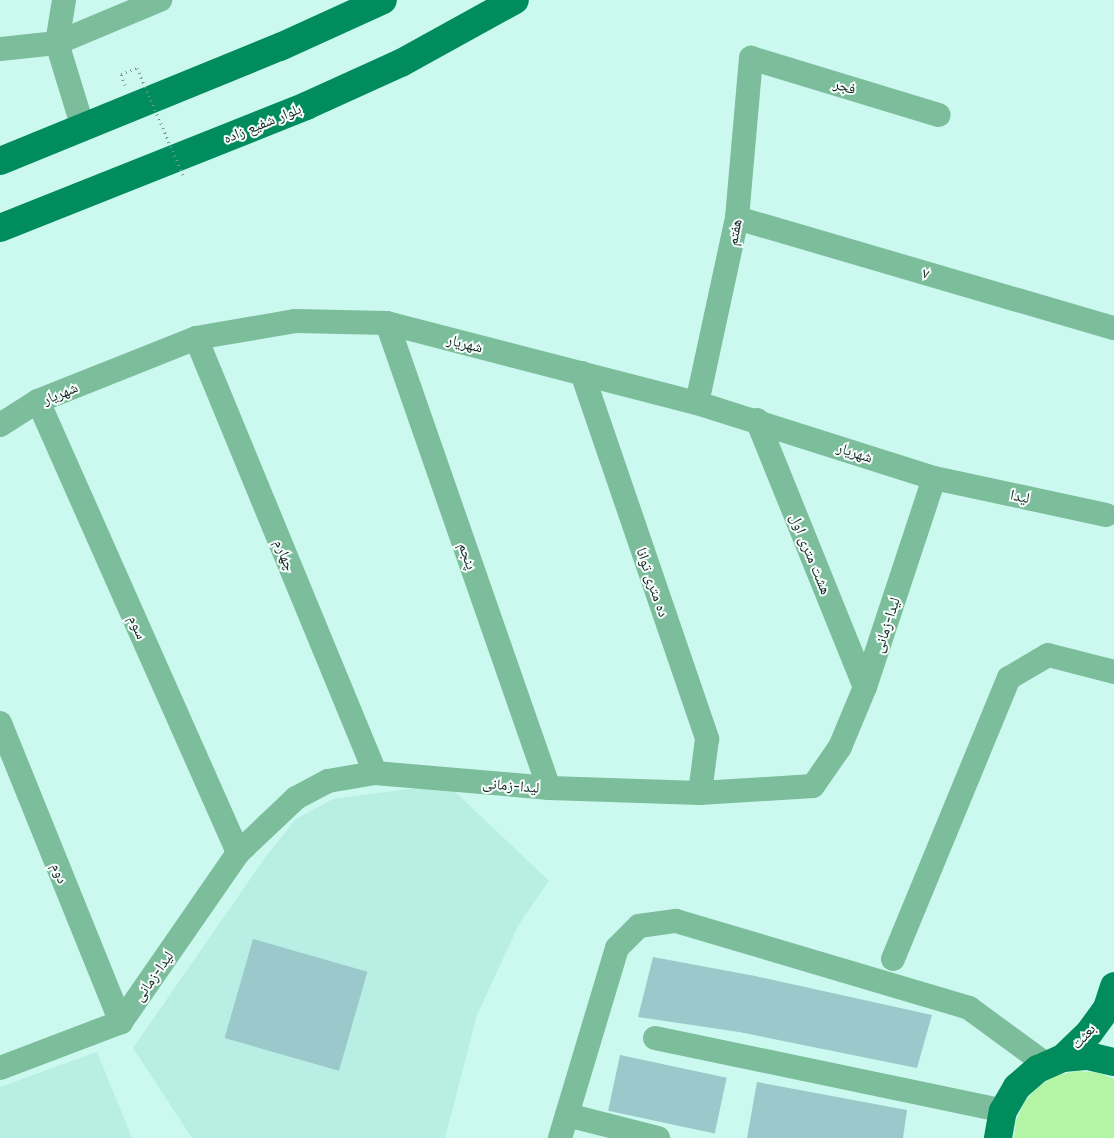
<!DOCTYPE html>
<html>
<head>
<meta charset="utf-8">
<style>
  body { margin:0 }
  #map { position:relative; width:1114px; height:1138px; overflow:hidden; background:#ccf9ef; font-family:"Libre Baskerville","Noto Naskh Arabic",serif }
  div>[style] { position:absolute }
  .built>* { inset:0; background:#b8eee3 }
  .green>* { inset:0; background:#b3f5a4 }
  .building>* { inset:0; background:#9bc8cb; transform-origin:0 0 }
  .path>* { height:3px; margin-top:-1.5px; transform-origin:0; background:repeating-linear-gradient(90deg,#799993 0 1px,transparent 0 5px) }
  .minor>* { height:24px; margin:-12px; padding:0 12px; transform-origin:12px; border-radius:12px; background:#7cbd9b }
  .major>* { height:28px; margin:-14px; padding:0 14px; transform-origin:14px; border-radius:14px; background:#008c5c }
  .path-bridge>* { height:3px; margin-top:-1.5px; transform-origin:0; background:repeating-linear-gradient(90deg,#799993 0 1px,transparent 0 5px) }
  span { translate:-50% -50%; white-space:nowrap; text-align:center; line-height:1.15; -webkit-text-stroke:4px #f5fdfb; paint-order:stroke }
  .street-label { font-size:15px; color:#142522 }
</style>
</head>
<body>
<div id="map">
  <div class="built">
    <div style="clip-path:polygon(408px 789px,452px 789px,549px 881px,519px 924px,477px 1015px,445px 1138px,192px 1138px,133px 1048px,267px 855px,296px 819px,333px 799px)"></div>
    <div style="clip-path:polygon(97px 1052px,132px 1138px,0 1138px,0 1087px)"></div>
  </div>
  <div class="green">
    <div style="clip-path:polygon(1078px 1071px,1099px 1073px,1114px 1079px,1114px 1138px,1014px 1138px,1016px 1121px,1025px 1101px,1039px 1086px,1057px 1075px)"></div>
  </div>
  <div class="building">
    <div style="left:253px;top:939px;width:119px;height:103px;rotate:16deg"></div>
    <div style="clip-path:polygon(653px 957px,755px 976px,932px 1015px,917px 1068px,739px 1032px,638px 1017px)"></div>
    <div style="left:620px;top:1055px;width:109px;height:57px;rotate:12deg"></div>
    <div style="clip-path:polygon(757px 1082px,907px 1110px,903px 1138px,747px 1138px)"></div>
  </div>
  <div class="path">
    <div style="left:125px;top:85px;width:12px;rotate:-110deg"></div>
    <div style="left:121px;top:74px;width:17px;rotate:-21deg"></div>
  </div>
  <div class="minor">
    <div style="left:64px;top:0;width:44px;rotate:99.2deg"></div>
    <div style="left:57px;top:43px;width:89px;rotate:73deg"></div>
    <div style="left:0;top:49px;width:57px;rotate:-6deg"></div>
    <div style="left:57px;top:43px;width:112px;rotate:-22.7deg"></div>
    <div style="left:737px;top:218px;width:393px;rotate:16.3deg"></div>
    <div style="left:387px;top:323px;width:492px;rotate:70.8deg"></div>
    <div style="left:196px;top:338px;width:470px;rotate:67.6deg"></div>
    <div style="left:582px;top:373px;width:387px;rotate:71.1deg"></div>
    <div style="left:707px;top:739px;width:54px;rotate:97.4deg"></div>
    <div style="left:38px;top:401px;width:494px;rotate:66.1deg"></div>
    <div style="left:697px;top:403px;width:189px;rotate:-77.8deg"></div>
    <div style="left:737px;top:218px;width:161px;rotate:-85deg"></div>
    <div style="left:751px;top:58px;width:196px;rotate:16.9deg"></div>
    <div style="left:757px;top:420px;width:288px;rotate:68deg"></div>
    <div style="left:0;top:425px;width:45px;rotate:-32.3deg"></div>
    <div style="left:38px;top:401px;width:170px;rotate:-21.7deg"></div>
    <div style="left:196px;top:338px;width:100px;rotate:-9.7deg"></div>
    <div style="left:295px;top:321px;width:92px;rotate:1.2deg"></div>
    <div style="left:387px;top:323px;width:320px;rotate:14.5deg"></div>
    <div style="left:697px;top:403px;width:249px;rotate:17.6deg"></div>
    <div style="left:934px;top:478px;width:176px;rotate:12.1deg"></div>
    <div style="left:0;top:723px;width:323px;rotate:68deg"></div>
    <div style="left:893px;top:959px;width:304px;rotate:-67.6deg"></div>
    <div style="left:1009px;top:678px;width:45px;rotate:-30.5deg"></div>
    <div style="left:1048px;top:655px;width:68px;rotate:14.4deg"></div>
    <div style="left:655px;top:1038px;width:356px;rotate:11.8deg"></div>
    <div style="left:0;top:1068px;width:129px;rotate:-20.8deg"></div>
    <div style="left:121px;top:1022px;width:206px;rotate:-55.3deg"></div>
    <div style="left:238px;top:853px;width:80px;rotate:-43.5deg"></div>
    <div style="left:296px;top:798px;width:36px;rotate:-28deg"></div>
    <div style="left:328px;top:781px;width:48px;rotate:-9.7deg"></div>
    <div style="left:375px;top:773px;width:175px;rotate:4.9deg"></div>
    <div style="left:549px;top:788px;width:151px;rotate:1.9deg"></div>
    <div style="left:700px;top:793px;width:113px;rotate:-3.5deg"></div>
    <div style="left:813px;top:786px;width:47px;rotate:-55.3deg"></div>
    <div style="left:840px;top:747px;width:65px;rotate:-67.4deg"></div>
    <div style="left:865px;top:687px;width:220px;rotate:-71.7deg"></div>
    <div style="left:567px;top:1115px;width:94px;rotate:14.2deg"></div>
    <div style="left:560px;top:1138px;width:198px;rotate:-73.3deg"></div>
    <div style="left:617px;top:948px;width:31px;rotate:-45deg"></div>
    <div style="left:639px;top:926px;width:37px;rotate:-8deg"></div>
    <div style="left:676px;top:921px;width:306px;rotate:16.5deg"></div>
    <div style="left:969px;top:1008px;width:97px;rotate:36.2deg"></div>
  </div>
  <div class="major">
    <div style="left:0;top:161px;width:302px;rotate:-22.2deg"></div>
    <div style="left:280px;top:47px;width:113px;rotate:-24.5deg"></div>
    <div style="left:0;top:228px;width:329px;rotate:-21.7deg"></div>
    <div style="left:306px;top:106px;width:104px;rotate:-24.4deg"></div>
    <div style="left:401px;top:63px;width:130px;rotate:-28.9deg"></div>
    <div style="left:1063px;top:1058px;width:36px;rotate:-44deg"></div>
    <div style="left:1089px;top:1033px;width:31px;rotate:-54deg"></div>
    <div style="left:1107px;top:1008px;width:23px;rotate:-72deg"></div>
    <div style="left:998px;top:1138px;width:27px;rotate:-80deg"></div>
    <div style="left:1003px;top:1111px;width:28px;rotate:-60deg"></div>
    <div style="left:1017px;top:1087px;width:28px;rotate:-41deg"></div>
    <div style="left:1038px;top:1069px;width:27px;rotate:-24deg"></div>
    <div style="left:1063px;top:1058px;width:25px;rotate:-5deg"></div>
    <div style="left:1088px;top:1056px;width:27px;rotate:13deg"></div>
  </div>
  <div class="path-bridge">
    <div style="left:137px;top:68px;width:119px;rotate:66.7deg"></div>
  </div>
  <div class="street-label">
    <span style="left:845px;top:86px;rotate:17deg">فجر</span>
    <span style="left:262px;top:123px;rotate:-22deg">بلوار شفیع زاده</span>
    <span style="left:734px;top:232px;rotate:-79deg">هفتم</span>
    <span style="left:926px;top:273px;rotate:16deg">۷</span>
    <span style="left:465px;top:343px;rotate:14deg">شهریار</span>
    <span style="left:60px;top:393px;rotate:-22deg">شهریار</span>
    <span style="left:855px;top:452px;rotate:18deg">شهریار</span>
    <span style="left:1020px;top:496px;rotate:12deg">لیدا</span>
    <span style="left:811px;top:554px;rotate:68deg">هشت متری اول</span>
    <span style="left:285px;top:555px;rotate:68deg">چهارم</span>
    <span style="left:468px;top:556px;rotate:71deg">پنجم</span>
    <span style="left:653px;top:582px;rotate:71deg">ده متری توانا</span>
    <span style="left:886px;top:625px;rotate:-72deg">لیدا-زمانی</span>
    <span style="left:138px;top:627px;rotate:66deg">سوم</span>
    <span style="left:511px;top:785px;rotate:5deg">لیدا-زمانی</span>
    <span style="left:60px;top:873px;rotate:68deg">دوم</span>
    <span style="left:153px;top:976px;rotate:-55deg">لیدا-زمانی</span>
    <span style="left:1083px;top:1036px;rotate:-48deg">بعثت</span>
  </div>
</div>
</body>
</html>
